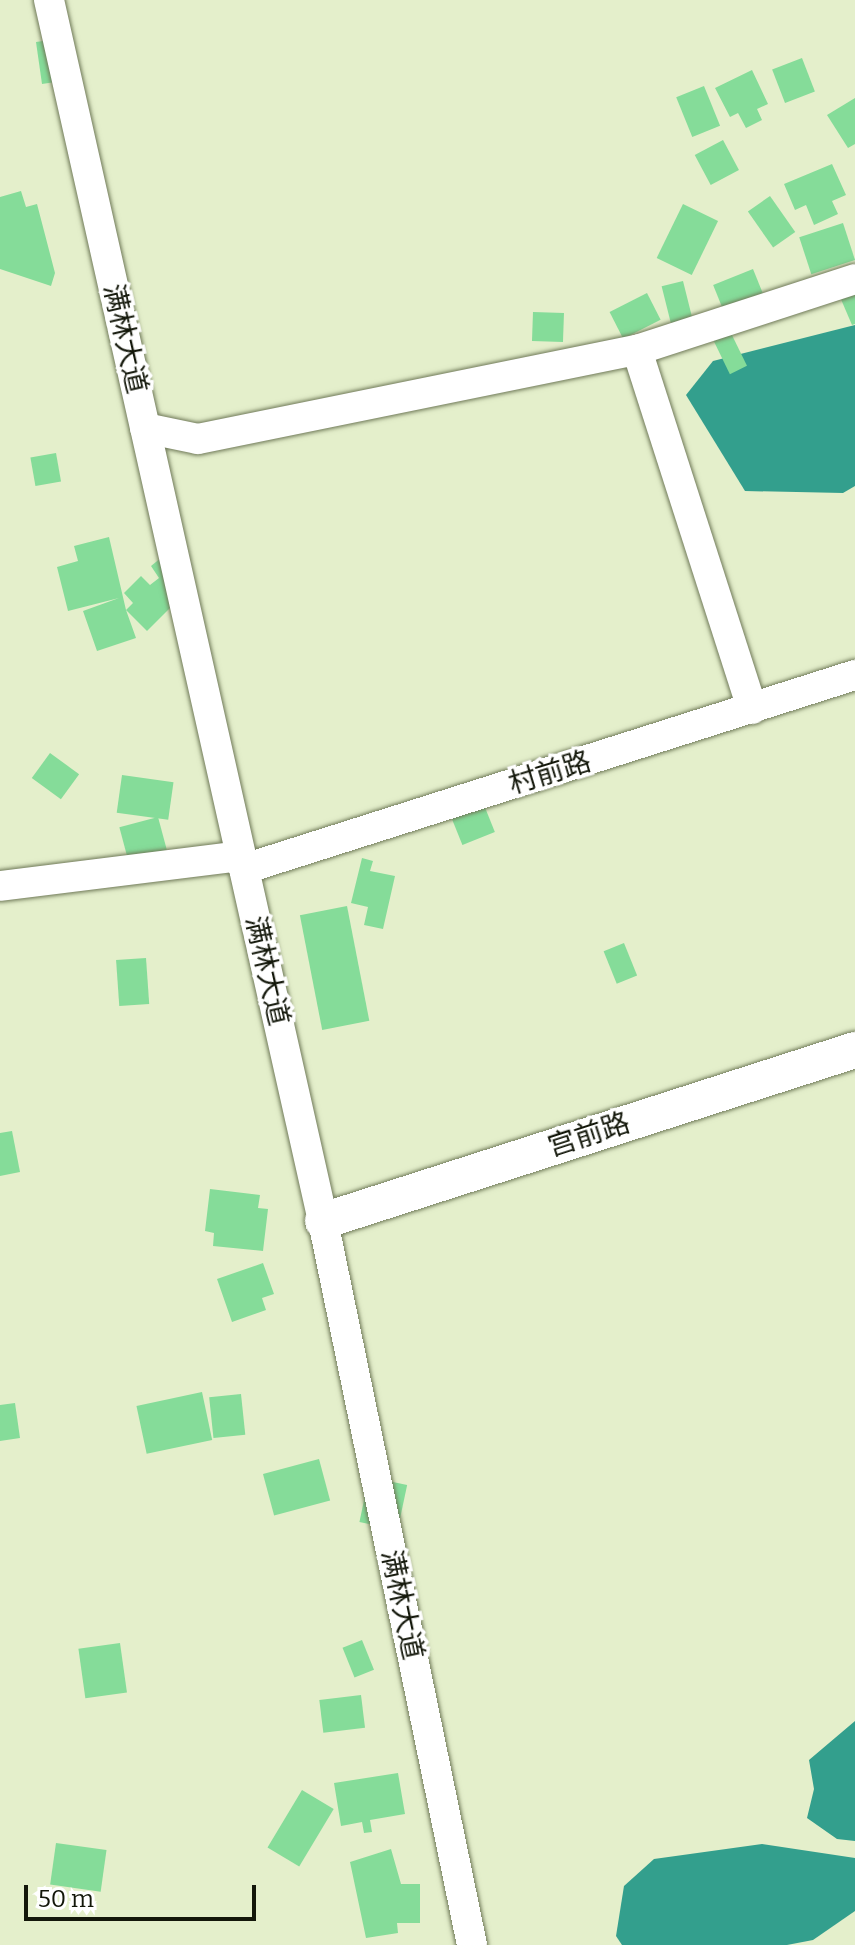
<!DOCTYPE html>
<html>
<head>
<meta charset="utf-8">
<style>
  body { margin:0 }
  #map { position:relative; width:855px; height:1945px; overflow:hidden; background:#e4efcb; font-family:Bitter,"Noto Sans SC",serif }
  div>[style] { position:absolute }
  .water>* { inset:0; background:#339f8d }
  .building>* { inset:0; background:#85dc99; transform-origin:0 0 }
  .roads { filter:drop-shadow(0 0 2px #707a59) drop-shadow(0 0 2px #707a59) }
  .minor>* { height:30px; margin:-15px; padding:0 15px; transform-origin:15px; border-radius:15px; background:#fff }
  .tertiary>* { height:36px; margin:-18px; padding:0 18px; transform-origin:18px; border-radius:18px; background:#fff }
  span { translate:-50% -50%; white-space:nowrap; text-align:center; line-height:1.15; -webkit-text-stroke:7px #fff; paint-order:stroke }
  .street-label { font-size:28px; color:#13170a }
  .scale { position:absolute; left:24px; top:1885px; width:232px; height:36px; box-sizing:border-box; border:4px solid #13170a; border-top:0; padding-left:10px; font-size:24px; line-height:28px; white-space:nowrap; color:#13170a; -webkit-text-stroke:6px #fff; paint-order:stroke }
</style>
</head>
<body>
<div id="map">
  <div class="water">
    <div style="clip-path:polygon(855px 325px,855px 486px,843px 493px,745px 491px,686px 395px,713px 361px)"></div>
    <div style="clip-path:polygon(855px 1721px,855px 1841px,837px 1839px,807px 1818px,814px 1789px,809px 1760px)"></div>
    <div style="clip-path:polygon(762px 1844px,855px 1858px,855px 1911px,813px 1940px,787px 1945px,622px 1945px,616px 1936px,624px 1886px,654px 1859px)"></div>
  </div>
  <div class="building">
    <div style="clip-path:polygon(71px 37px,62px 81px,42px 84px,36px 42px)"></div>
    <div style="left:802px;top:58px;width:36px;height:32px;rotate:69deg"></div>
    <div style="clip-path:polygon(752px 70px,768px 104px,757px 109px,762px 120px,746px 128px,738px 113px,730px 117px,715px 88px)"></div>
    <div style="left:704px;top:86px;width:43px;height:30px;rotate:68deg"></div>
    <div style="clip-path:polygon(855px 98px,855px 144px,848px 148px,827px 115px)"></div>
    <div style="left:723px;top:140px;width:34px;height:32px;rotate:62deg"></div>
    <div style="clip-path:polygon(832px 164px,846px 195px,832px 201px,838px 214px,814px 225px,806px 205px,795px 210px,784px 184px)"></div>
    <div style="clip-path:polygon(21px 191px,26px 207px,37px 204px,55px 273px,51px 286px,0 269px,0 197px)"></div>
    <div style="left:770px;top:196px;width:44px;height:27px;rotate:55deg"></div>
    <div style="left:683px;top:204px;width:39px;height:60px;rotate:26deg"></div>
    <div style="left:843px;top:223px;width:39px;height:46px;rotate:72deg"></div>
    <div style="left:753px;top:269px;width:32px;height:43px;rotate:68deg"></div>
    <div style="left:683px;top:281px;width:41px;height:22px;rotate:76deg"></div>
    <div style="clip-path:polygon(855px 290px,855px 324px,852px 325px,840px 297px)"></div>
    <div style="left:647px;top:293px;width:30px;height:42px;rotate:63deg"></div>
    <div style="left:533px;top:312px;width:31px;height:29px;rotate:2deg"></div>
    <div style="left:729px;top:329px;width:41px;height:19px;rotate:64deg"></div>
    <div style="left:56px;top:453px;width:29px;height:26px;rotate:80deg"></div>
    <div style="clip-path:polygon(109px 537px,126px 610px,133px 603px,124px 593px,141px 576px,150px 585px,159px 578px,151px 566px,167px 553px,171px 607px,147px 631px,126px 610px,136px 638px,97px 651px,83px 611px,119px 598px,68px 611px,57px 567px,78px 561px,74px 546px)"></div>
    <div style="left:50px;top:753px;width:36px;height:31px;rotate:36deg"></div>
    <div style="left:122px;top:775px;width:52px;height:38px;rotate:8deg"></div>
    <div style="left:484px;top:805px;width:29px;height:35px;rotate:68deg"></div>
    <div style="left:158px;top:817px;width:34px;height:40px;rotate:75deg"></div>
    <div style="clip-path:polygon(362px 858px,373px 861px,370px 871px,395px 876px,383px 929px,364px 925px,368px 907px,351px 903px)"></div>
    <div style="left:347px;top:906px;width:117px;height:48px;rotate:79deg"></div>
    <div style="left:624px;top:943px;width:35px;height:22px;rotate:68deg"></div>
    <div style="left:146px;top:958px;width:46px;height:30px;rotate:86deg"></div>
    <div style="clip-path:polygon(12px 1131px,20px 1172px,0 1176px,0 1133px)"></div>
    <div style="clip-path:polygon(210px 1189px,260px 1195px,258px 1208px,268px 1209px,263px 1251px,213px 1246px,214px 1233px,205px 1231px)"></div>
    <div style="clip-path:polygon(263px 1263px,274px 1294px,262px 1298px,266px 1310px,232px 1322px,217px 1279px)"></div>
    <div style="left:202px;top:1392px;width:49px;height:67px;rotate:78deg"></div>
    <div style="left:241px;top:1394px;width:41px;height:32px;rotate:84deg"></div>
    <div style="clip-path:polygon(15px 1403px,20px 1438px,0 1441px,0 1405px)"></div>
    <div style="left:319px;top:1459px;width:43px;height:58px;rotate:75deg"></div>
    <div style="left:369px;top:1477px;width:39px;height:46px;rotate:12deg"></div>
    <div style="left:362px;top:1640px;width:32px;height:21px;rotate:68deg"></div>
    <div style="left:120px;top:1643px;width:50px;height:42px;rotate:82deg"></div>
    <div style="left:361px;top:1695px;width:33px;height:42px;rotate:83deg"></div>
    <div style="clip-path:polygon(398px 1773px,405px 1814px,370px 1820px,372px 1832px,364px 1833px,362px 1822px,341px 1826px,334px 1783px)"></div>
    <div style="left:302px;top:1790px;width:37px;height:67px;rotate:31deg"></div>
    <div style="left:56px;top:1843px;width:51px;height:42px;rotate:8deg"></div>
    <div style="clip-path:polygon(391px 1849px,401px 1884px,420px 1884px,420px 1923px,397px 1923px,398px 1933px,366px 1938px,350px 1862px)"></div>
  </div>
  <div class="roads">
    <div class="minor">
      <div style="left:49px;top:0;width:1251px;rotate:77.35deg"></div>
      <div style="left:323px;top:1221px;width:739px;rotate:78.37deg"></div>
      <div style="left:637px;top:350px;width:229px;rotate:-18deg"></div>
      <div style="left:145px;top:428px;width:54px;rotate:11.7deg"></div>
      <div style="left:198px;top:439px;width:448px;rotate:-11.5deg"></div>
      <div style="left:637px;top:350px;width:377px;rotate:72.2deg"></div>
      <div style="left:244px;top:869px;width:641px;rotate:-17.62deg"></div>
      <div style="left:0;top:886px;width:243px;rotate:-7.1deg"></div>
    </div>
    <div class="tertiary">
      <div style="left:323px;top:1221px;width:559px;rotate:-17.82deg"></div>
    </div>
  </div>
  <div class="street-label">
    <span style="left:125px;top:339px;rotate:77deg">满林大道</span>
    <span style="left:550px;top:773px;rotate:-17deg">村前路</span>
    <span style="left:267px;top:971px;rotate:77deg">满林大道</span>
    <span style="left:589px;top:1135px;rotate:-18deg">宫前路</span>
    <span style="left:402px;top:1605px;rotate:78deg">满林大道</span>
  </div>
  <div class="scale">50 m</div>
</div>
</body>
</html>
